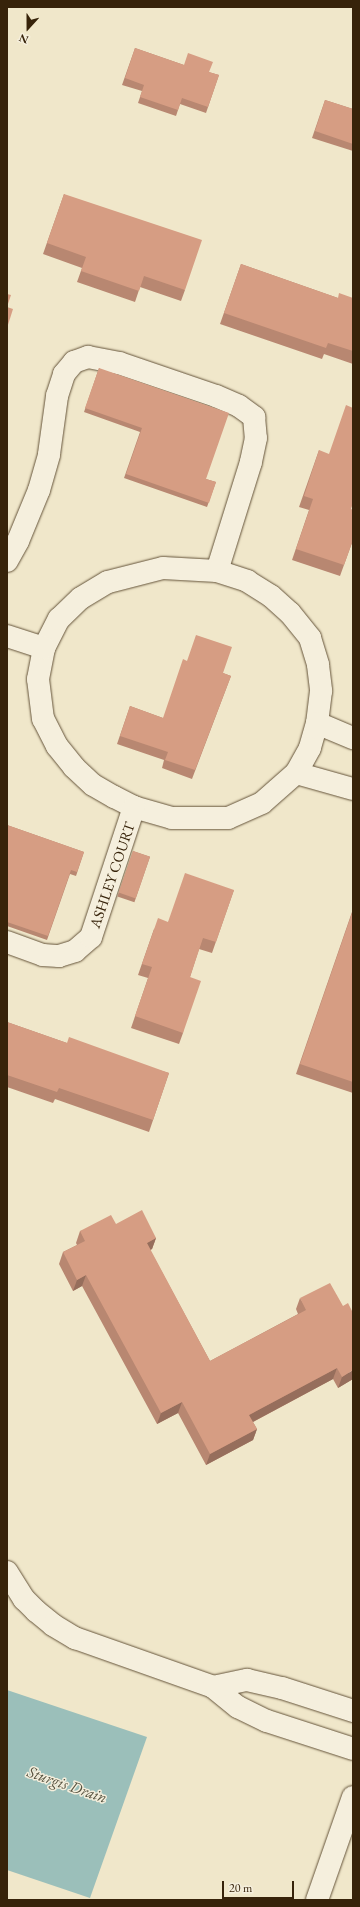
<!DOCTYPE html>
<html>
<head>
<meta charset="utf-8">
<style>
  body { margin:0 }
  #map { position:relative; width:360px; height:1907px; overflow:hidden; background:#f0e7ca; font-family:"EB Garamond",serif }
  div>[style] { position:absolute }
  .water>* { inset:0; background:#9bbfba }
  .roads { filter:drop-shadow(0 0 1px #65543a) drop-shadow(0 0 1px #65543a) }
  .minor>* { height:22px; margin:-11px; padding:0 11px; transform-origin:11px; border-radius:11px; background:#f5efdd }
  .secondary>* { height:22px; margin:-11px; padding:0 11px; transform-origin:11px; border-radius:11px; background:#f5efdd }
  .wall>* { inset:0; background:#b88771; transform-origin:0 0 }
  .shaded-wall>* { inset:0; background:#966e5c }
  .building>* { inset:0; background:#d69d83; transform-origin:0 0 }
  span { translate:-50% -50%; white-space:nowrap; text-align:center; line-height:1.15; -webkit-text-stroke:3px #f5efdd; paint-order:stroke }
  .street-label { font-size:15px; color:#37230a }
  .water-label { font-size:16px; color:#55523f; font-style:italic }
  .frame { position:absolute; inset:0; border:8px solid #37230a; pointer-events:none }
  .north { position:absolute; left:8px; top:8px; width:40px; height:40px; -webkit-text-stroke:3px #f5efdd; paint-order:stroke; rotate:201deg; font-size:11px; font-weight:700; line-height:16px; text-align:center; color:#37230a }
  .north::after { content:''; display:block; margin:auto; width:14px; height:18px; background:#37230a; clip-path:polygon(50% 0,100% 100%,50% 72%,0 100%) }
  .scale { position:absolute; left:222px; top:1881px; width:72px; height:18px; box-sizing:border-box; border:2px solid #37230a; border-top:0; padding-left:5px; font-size:12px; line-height:14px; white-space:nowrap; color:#37230a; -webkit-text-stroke:3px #f5efdd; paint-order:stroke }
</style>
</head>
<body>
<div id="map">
  <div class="water">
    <div style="clip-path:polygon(7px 1690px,147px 1737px,90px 1898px,7px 1870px)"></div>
  </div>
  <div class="roads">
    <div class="minor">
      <div style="left:7px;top:561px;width:23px;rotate:-61deg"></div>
      <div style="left:18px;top:541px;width:55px;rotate:-67.6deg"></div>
      <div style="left:39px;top:490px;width:37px;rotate:-74deg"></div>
      <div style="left:49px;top:454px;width:59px;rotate:-82.1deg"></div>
      <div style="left:57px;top:396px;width:23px;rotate:-72deg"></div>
      <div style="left:64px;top:374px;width:16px;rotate:-50deg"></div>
      <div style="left:74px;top:362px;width:15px;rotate:-20deg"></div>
      <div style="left:88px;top:357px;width:32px;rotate:11deg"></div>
      <div style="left:119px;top:363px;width:102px;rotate:18.8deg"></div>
      <div style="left:216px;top:396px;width:25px;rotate:23deg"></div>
      <div style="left:239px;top:406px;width:19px;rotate:36deg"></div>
      <div style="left:254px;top:417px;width:21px;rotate:85deg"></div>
      <div style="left:256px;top:438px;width:25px;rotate:102deg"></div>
      <div style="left:251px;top:462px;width:114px;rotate:107.3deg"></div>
      <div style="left:163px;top:568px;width:54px;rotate:3.2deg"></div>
      <div style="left:217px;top:571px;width:32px;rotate:18deg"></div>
      <div style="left:247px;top:581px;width:28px;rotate:32deg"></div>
      <div style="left:271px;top:596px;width:25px;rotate:42deg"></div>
      <div style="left:290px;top:613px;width:32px;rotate:51deg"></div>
      <div style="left:310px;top:638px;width:28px;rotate:73deg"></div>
      <div style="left:318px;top:665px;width:26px;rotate:83deg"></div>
      <div style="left:321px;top:691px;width:32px;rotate:97deg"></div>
      <div style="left:317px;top:723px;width:26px;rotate:106deg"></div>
      <div style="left:310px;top:748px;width:29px;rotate:119deg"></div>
      <div style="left:296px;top:773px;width:45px;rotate:138.6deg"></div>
      <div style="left:262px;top:803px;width:37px;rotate:156deg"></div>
      <div style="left:228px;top:818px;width:56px;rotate:180deg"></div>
      <div style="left:172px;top:818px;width:40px;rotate:-164deg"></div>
      <div style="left:134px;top:807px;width:22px;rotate:-153deg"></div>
      <div style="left:114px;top:797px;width:24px;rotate:-150deg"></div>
      <div style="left:93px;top:785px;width:26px;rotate:-137deg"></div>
      <div style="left:74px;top:767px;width:27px;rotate:-129deg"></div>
      <div style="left:57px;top:746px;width:30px;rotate:-117deg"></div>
      <div style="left:43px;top:719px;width:40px;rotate:-97.1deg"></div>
      <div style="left:38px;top:679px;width:32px;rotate:-79deg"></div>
      <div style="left:44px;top:648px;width:33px;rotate:-63deg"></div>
      <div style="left:59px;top:619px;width:30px;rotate:-44deg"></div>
      <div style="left:81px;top:598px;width:31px;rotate:-31deg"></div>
      <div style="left:108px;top:582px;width:57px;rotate:-14.3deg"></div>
      <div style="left:7px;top:636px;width:39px;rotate:18deg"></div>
      <div style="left:317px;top:723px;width:39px;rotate:23deg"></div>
      <div style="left:296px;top:773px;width:59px;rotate:15.7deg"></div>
      <div style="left:7px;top:942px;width:38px;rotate:20deg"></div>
      <div style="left:43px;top:955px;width:16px;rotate:4deg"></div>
      <div style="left:59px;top:956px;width:17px;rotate:-17deg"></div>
      <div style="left:75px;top:951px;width:21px;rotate:-41deg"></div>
      <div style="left:91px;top:937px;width:137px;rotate:-71.7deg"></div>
      <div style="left:7px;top:1572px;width:32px;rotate:58deg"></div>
      <div style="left:24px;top:1599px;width:17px;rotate:45deg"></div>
      <div style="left:36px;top:1611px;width:22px;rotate:39deg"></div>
      <div style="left:53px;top:1625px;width:26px;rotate:31deg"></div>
      <div style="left:75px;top:1638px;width:146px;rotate:19.5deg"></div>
      <div style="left:213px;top:1687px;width:32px;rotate:39deg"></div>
      <div style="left:238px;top:1707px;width:32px;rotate:26deg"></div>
      <div style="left:267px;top:1721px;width:90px;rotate:18deg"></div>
      <div style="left:213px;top:1687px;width:35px;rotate:-12deg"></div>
      <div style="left:247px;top:1680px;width:36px;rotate:13deg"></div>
      <div style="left:282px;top:1688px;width:75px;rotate:17.9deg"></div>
    </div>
    <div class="secondary">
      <div style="left:317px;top:1900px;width:109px;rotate:-70.7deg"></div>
    </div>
  </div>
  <div class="wall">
    <div style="clip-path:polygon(135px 48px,184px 65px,219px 75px,206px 113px,180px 104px,176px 116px,138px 103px,142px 91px,122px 85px)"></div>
    <div style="clip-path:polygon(325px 100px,353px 109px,353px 151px,312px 138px)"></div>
    <div style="clip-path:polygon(64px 194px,185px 290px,181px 301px,140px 287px,135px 302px,77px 282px,82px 268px,43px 254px)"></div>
    <div style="clip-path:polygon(241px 264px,338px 298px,353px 298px,353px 364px,324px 354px,322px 359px,220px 324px)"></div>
    <div style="clip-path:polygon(99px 368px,206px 479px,216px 482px,207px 507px,124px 478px,140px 432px,84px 412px)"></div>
    <div style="clip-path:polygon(319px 450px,351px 509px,353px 540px,340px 576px,292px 560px,309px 510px,299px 507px)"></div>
    <div style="clip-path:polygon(223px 673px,231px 676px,192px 779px,162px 768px,164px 760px,117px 744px,130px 706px,163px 718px)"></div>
    <div style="clip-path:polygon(7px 825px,84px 852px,76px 876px,70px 874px,47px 940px,7px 926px)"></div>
    <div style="left:133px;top:851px;width:18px;height:48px;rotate:19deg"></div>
    <div style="clip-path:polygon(234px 890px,212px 953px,199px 949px,190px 977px,183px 1033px,179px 1044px,131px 1028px,148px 978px,138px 975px,154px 929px,168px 922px)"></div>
    <div style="clip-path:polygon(353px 909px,353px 1093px,296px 1074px)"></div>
    <div style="clip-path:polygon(7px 1022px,67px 1043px,169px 1073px,149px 1132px,55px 1099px,53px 1103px,7px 1087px)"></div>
    <div style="clip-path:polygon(116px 1224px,156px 1238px,152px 1249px,150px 1250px,210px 1361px,298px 1314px,296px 1309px,300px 1298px,353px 1379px,338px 1388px,333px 1379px,253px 1422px,257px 1429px,253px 1440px,206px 1465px,178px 1413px,157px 1424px,82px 1286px,73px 1291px,59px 1264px,63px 1252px,77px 1245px,76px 1243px,80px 1231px)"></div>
  </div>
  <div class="shaded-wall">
    <div style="clip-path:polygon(156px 1238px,152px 1249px,143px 1254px,147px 1243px)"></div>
    <div style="clip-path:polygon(86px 1275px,82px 1286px,73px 1291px,77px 1280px)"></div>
    <div style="clip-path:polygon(337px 1368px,333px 1379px,245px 1426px,249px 1415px)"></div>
    <div style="clip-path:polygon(353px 1370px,353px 1379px,338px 1388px,342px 1377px)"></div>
    <div style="clip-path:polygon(182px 1402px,178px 1413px,157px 1424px,161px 1413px)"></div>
    <div style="clip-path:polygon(257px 1429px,253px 1440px,206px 1465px,210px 1454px)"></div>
  </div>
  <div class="building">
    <div style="clip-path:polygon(135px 48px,184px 65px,188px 53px,213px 62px,209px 72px,219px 75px,208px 107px,182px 98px,178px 110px,140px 97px,144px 85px,125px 78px)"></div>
    <div style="clip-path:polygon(325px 100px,353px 109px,353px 144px,315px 131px)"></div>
    <div style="clip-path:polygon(64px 194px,202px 240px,185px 290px,144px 276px,139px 291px,81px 271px,86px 257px,47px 243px)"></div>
    <div style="clip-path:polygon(241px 264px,338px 298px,339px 293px,353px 298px,353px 351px,328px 343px,326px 348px,224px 313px)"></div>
    <div style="clip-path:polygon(7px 294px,11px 295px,7px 307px)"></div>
    <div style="clip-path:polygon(7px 307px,13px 309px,7px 328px)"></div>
    <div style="clip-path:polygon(99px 368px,229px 413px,206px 479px,216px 482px,209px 503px,126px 474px,142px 428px,85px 408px)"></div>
    <div style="clip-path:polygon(346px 405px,353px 408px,353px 503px,351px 509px,353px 510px,353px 540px,344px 565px,296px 549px,313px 499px,304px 496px,319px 450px,329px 454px)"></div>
    <div style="clip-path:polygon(196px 635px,232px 647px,223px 673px,231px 676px,195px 770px,165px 760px,168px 752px,120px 736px,130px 706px,163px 718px,183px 659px,187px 661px)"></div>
    <div style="clip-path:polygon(7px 825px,84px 852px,77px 872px,71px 870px,48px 936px,7px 922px)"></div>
    <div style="left:133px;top:851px;width:18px;height:44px;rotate:19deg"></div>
    <div style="clip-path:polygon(185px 873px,234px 890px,216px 942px,203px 938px,190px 977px,201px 981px,183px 1033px,135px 1016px,152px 967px,142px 964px,158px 918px,168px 922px)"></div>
    <div style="clip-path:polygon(353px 910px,353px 1082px,300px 1064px)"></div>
    <div style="clip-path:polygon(7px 1022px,67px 1043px,69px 1037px,169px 1073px,153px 1120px,59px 1088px,57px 1092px,7px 1075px)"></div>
    <div style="clip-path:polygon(142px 1210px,156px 1238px,147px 1243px,210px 1361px,306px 1310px,300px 1298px,330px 1283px,343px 1306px,348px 1303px,353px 1313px,353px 1370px,342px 1377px,337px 1368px,249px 1415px,257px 1429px,210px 1454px,182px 1402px,161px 1413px,86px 1275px,77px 1280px,63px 1252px,85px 1241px,80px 1231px,111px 1215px,116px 1224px)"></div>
  </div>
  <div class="street-label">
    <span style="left:112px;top:875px;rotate:-71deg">ASHLEY COURT</span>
  </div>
  <div class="water-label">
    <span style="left:67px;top:1785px;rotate:19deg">Sturgis Drain</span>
  </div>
  <div class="frame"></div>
  <div class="north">N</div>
  <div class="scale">20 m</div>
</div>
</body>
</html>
